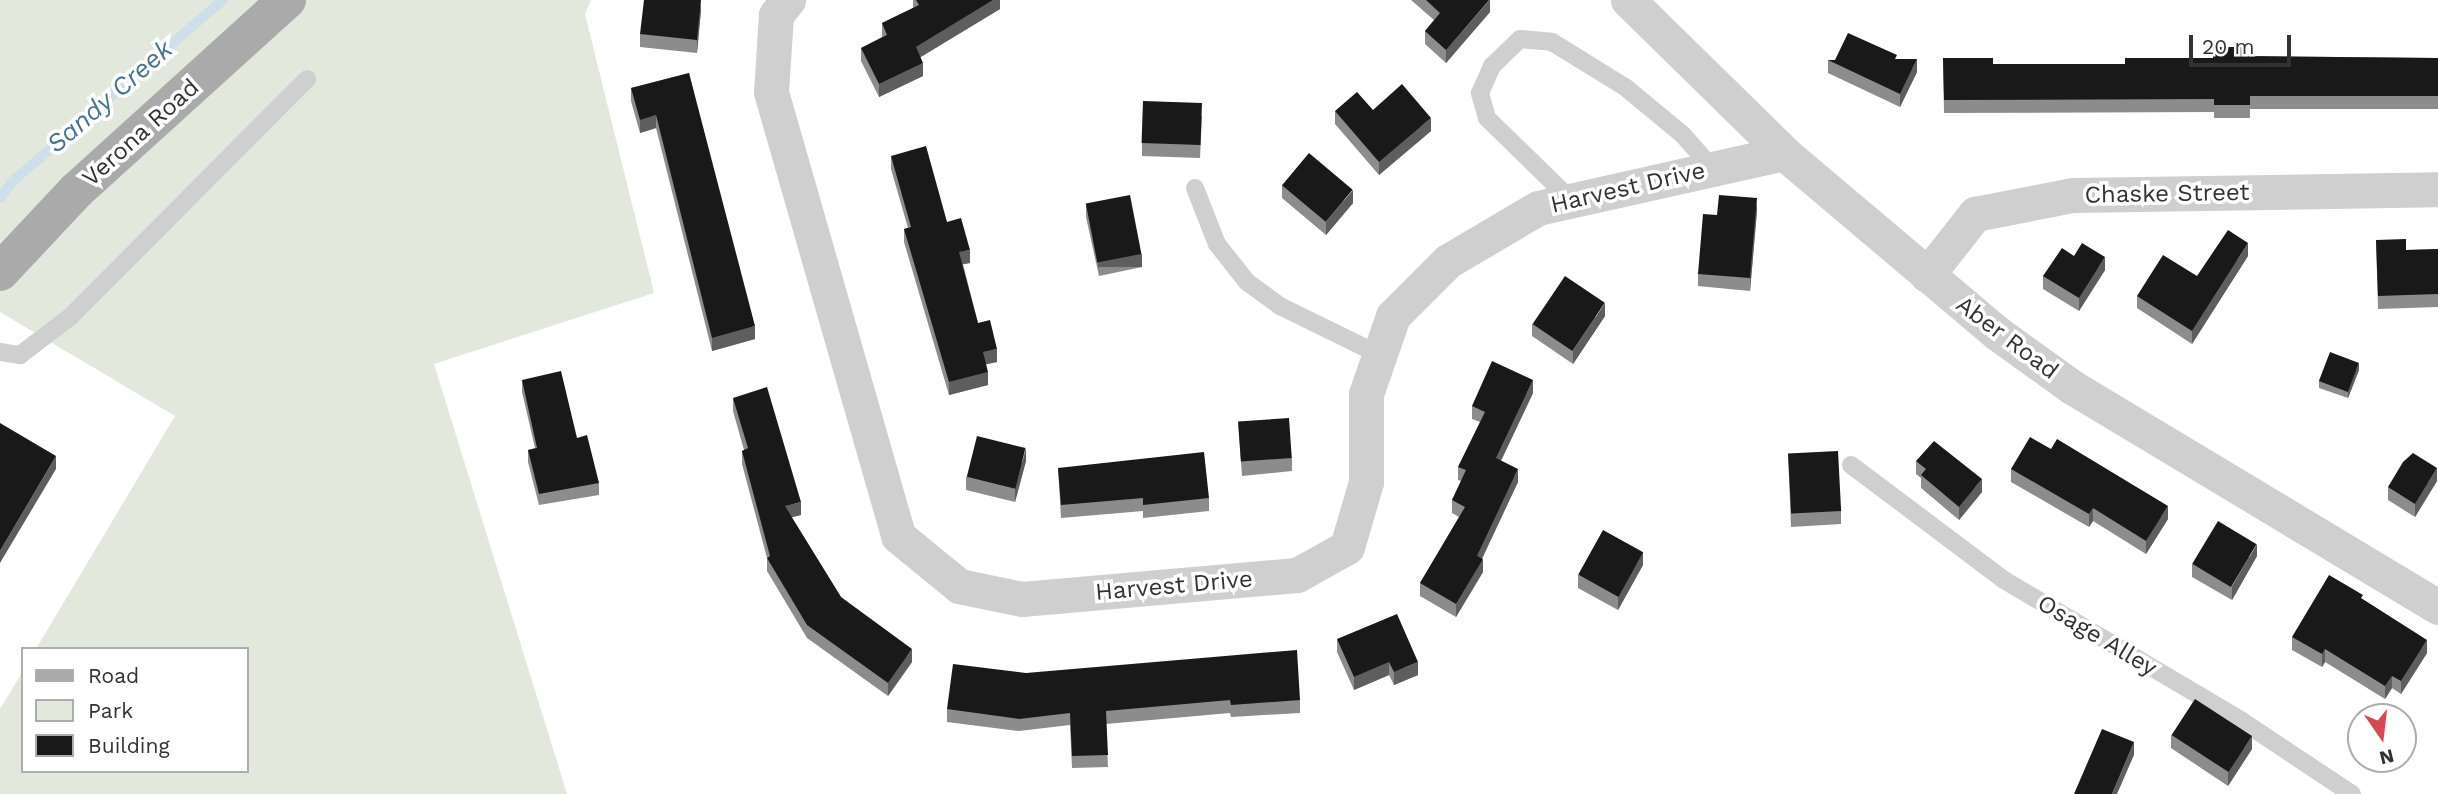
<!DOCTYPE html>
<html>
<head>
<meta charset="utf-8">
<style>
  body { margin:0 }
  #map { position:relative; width:2438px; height:794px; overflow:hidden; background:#fff; font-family:"Work Sans",sans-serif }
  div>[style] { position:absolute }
  .green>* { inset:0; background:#e2e8dc }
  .stream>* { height:10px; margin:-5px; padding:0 5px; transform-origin:5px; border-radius:5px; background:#cedfe9 }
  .service>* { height:18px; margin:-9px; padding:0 9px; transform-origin:9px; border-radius:9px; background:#cfcfcf }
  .minor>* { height:35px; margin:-17.5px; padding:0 17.5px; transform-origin:17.5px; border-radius:17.5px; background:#cfcfcf }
  .primary>* { height:38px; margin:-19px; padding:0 19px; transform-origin:19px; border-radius:19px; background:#aaa }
  .wall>* { inset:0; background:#8c8c8c }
  .shaded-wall>* { inset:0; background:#5e5e5e; transform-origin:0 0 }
  .building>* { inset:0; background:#191919; transform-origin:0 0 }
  span { translate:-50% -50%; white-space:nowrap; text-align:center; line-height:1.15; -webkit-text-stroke:7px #fff; paint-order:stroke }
  .street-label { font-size:24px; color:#323232 }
  .water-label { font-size:26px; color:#46748e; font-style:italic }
  .legend { position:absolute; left:21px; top:647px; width:228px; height:126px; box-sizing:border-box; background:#fff; border:2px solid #adadad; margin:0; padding:9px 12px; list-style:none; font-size:21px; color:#323232 }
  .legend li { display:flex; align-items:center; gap:14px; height:35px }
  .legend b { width:35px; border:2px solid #adadad }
  .north { position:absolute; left:2347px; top:703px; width:70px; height:70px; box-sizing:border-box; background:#fff; border:2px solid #adadad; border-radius:50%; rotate:166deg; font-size:19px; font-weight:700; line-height:28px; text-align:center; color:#323232 }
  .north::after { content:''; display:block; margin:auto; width:24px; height:32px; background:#d74754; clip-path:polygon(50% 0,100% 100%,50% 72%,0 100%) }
  .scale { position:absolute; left:2189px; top:35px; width:102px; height:32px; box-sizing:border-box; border:4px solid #323232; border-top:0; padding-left:9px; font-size:21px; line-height:24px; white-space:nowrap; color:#323232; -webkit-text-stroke:5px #fff; paint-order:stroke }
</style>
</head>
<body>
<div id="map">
  <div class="green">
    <div style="clip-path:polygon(0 0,591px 0,585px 14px,654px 293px,434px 364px,567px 794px,0 794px,0 709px,23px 671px,23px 771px,247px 771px,247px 649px,36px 649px,175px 416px,0 312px)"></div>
  </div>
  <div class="stream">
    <div style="left:0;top:198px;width:21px;rotate:-53deg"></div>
    <div style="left:13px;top:181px;width:277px;rotate:-40.8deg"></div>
  </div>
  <div class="service">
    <div style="left:1195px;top:188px;width:60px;rotate:68.6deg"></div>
    <div style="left:1217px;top:244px;width:48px;rotate:51.7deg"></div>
    <div style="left:1247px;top:282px;width:41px;rotate:36deg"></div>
    <div style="left:1280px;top:306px;width:111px;rotate:26.1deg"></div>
    <div style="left:1572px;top:201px;width:119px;rotate:-135.7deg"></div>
    <div style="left:1487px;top:118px;width:26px;rotate:-106deg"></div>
    <div style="left:1480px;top:93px;width:30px;rotate:-66deg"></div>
    <div style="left:1492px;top:66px;width:39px;rotate:-44deg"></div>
    <div style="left:1520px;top:39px;width:32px;rotate:5deg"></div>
    <div style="left:1552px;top:42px;width:86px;rotate:31.7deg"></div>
    <div style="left:1625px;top:87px;width:75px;rotate:39.6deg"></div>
    <div style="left:1683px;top:135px;width:45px;rotate:48.6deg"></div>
    <div style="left:0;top:352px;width:20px;rotate:9deg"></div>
    <div style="left:20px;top:355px;width:63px;rotate:-37.2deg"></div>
    <div style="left:70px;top:317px;width:336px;rotate:-45.1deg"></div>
    <div style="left:1851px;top:465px;width:191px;rotate:36.9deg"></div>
    <div style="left:2004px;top:580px;width:277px;rotate:30.6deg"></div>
    <div style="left:2242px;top:721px;width:132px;rotate:33.6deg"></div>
  </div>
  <div class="minor">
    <div style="left:788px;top:0;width:19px;rotate:129deg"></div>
    <div style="left:776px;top:15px;width:77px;rotate:93.7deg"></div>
    <div style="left:771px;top:92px;width:462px;rotate:74deg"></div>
    <div style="left:898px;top:536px;width:79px;rotate:39.3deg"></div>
    <div style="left:959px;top:586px;width:64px;rotate:11.7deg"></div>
    <div style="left:1022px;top:599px;width:276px;rotate:-5deg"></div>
    <div style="left:1297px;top:575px;width:57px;rotate:-29.2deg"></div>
    <div style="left:1347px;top:547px;width:68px;rotate:-73.7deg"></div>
    <div style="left:1366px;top:482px;width:88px;rotate:-90deg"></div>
    <div style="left:1366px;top:394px;width:83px;rotate:-70.9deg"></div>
    <div style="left:1393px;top:316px;width:78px;rotate:-45deg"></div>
    <div style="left:1448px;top:261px;width:104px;rotate:-30.5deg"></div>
    <div style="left:1538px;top:208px;width:252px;rotate:-12.6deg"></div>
    <div style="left:1628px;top:0;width:219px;rotate:44.4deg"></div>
    <div style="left:1784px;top:153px;width:279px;rotate:40.2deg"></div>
    <div style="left:1997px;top:333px;width:92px;rotate:35.8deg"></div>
    <div style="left:2072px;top:387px;width:427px;rotate:31deg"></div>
    <div style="left:1927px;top:275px;width:78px;rotate:-51.8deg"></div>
    <div style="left:1975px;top:214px;width:100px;rotate:-11deg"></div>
    <div style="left:2073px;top:195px;width:365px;rotate:-0.9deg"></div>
  </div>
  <div class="primary">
    <div style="left:0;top:272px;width:111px;rotate:-46.8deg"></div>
    <div style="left:76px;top:191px;width:285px;rotate:-42.2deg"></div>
  </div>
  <div class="wall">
    <div style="clip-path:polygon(913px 0,1000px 0,1000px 9px,920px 57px,923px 76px,879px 97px,861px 61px,861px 48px,882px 37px,882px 23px,913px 8px)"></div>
    <div style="clip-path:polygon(1411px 0,1490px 0,1490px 12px,1446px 63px,1425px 44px,1425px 31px,1434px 20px)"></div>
    <div style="clip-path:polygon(701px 10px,697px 53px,640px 47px,640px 34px)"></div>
    <div style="clip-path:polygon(2243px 56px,2438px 58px,2438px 109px,2250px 109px,2250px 118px,2214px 118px,2214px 112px,1944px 113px,1943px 58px,1993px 64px,2125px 64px)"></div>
    <div style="clip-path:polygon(1897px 59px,1917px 72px,1900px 107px,1828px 73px,1828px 60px)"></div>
    <div style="clip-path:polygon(689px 73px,755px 339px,712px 351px,656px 128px,640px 133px,631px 101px,631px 88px)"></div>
    <div style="clip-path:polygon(1373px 110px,1431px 131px,1379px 175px,1335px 124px,1335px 111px)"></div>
    <div style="clip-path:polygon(1202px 116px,1200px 158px,1142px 156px,1142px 143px)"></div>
    <div style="clip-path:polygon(891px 156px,947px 222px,970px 263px,963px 264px,978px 323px,997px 362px,986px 364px,988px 385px,949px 395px,904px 242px,904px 229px,908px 228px,891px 169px)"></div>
    <div style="clip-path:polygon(1282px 185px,1353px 203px,1326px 235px,1282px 198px)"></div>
    <div style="clip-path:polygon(1086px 204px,1142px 267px,1099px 276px,1086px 217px)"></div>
    <div style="clip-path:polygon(1757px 211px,1750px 291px,1698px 286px,1698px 274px,1717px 215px)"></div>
    <div style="clip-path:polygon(2376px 240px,2406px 250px,2438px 249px,2438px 307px,2378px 309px)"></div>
    <div style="clip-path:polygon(2074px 256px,2105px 270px,2079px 311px,2043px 289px,2043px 276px)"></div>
    <div style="clip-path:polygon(2248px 256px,2192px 344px,2137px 308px,2137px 296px,2197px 276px)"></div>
    <div style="clip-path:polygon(1605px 316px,1573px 364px,1532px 336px,1532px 324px)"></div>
    <div style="clip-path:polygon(2359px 370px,2348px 398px,2319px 388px,2319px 381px)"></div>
    <div style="clip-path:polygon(522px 380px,577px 438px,599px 483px,599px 495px,539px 505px,528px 462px,528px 450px,535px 448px,522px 392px)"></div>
    <div style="clip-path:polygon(1533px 393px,1501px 461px,1518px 482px,1482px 559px,1483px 572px,1456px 617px,1420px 596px,1420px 583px,1459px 517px,1452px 513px,1452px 500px,1461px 481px,1458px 480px,1458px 467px,1480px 422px,1472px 419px,1472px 406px)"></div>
    <div style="clip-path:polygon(733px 398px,801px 515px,791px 517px,841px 597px,912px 662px,888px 696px,807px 638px,767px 571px,767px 558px,742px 464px,742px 451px,744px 450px,733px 411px)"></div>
    <div style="clip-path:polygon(1238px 422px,1292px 458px,1292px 471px,1242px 476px)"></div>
    <div style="clip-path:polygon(1788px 454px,1841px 511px,1841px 524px,1791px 527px)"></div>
    <div style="clip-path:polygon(1026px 461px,1015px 502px,966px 490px,966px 477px)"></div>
    <div style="clip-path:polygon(1916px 461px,1982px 492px,1959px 520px,1921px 488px,1921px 478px,1916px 474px)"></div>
    <div style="clip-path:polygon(1058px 468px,1209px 498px,1209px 511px,1143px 518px,1143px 511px,1061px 518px)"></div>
    <div style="clip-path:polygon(2011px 469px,2168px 519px,2146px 554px,2093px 521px,2089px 527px,2011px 482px)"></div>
    <div style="clip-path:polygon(2437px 481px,2415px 517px,2388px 500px,2388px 487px)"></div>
    <div style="clip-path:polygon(2257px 556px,2232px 600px,2192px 577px,2192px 564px)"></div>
    <div style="clip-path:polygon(1643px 565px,1618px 610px,1578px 588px,1578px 575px)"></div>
    <div style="clip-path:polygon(2363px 600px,2427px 653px,2401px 694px,2392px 688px,2385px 699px,2325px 662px,2322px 667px,2292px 650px,2292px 637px)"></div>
    <div style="clip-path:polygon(1337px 639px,1418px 675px,1394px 685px,1389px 675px,1354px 690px,1337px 652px)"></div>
    <div style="clip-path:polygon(1026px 673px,1300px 700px,1300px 713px,1231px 717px,1230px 713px,1106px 724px,1108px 767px,1072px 768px,1070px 725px,1019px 731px,947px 722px,947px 709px)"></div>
    <div style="clip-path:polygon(2171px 735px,2252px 749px,2228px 786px,2171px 748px)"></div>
  </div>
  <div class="shaded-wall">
    <div style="clip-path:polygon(701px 0,701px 10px,697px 53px,697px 40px)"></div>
    <div style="clip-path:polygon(993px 0,1000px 0,1000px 9px,916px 60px,916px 47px)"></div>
    <div style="clip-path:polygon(1490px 0,1490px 12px,1446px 63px,1446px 50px)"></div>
    <div style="clip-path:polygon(1917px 59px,1917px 72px,1900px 107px,1900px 94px)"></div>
    <div style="clip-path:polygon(923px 63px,923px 76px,879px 97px,879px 84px)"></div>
    <div style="clip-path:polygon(656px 115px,656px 128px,640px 133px,640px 120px)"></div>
    <div style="clip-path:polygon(1431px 118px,1431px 131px,1379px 175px,1379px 162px)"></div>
    <div style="clip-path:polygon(1353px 190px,1353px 203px,1326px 235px,1326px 222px)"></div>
    <div style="clip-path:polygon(1757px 198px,1757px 211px,1750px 291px,1750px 278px)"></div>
    <div style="clip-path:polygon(2248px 243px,2248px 256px,2192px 344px,2192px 331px)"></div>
    <div style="clip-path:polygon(970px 250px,970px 263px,959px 265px,959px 252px)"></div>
    <div style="left:1142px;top:254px;width:13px;height:44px;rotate:90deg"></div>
    <div style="clip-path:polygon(2105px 257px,2105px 270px,2079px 311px,2079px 298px)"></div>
    <div style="clip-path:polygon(1605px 303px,1605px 316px,1573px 364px,1573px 351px)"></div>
    <div style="clip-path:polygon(755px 326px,755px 339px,712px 351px,712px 338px)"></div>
    <div style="clip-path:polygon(997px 349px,997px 362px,983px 365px,983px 352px)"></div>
    <div style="clip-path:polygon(2359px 363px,2359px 370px,2348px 398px,2348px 391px)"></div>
    <div style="clip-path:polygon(988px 372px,988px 385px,949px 395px,949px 382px)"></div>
    <div style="clip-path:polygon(1533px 380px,1533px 393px,1496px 471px,1496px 458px)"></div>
    <div style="clip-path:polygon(1026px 448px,1026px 461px,1015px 502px,1015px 489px)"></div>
    <div style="clip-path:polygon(56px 456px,56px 469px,0 563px,0 551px)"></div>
    <div style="clip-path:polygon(2437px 468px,2437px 481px,2415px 517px,2415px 504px)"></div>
    <div style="clip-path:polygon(1518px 469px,1518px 482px,1477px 569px,1477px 556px)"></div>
    <div style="clip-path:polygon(1982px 479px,1982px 492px,1959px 520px,1959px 507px)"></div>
    <div style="clip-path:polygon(801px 502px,801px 515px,785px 519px,785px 506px)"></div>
    <div style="clip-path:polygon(2168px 506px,2168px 519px,2146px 554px,2146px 541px)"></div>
    <div style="clip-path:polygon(2093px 508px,2093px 521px,2089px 527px,2089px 514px)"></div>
    <div style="clip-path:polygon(2257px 544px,2257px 556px,2232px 600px,2232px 587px)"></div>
    <div style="clip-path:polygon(1643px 552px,1643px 565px,1618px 610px,1618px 598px)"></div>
    <div style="clip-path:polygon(1483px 559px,1483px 572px,1456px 617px,1456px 604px)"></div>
    <div style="clip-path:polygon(2427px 640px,2427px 653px,2401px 694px,2401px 681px)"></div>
    <div style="clip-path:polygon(912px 649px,912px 662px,888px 696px,888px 683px)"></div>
    <div style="clip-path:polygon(2325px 649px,2325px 662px,2322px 667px,2322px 654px)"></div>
    <div style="clip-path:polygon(1389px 662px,1389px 675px,1354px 690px,1354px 677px)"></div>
    <div style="clip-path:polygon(1418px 662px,1418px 675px,1394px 685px,1394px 672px)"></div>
    <div style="clip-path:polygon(2392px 676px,2392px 688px,2385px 699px,2385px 686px)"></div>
    <div style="clip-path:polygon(2252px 736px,2252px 749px,2228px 786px,2228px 773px)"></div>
    <div style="clip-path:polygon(2134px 742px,2134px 755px,2117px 794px,2112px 794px)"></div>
  </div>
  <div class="building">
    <div style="clip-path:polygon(644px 0,701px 0,697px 40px,640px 34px)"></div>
    <div style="clip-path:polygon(916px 0,993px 0,916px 47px,923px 63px,879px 84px,861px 48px,887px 35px,882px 23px,919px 5px)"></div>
    <div style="clip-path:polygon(1426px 0,1489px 0,1446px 50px,1425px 31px,1440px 13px)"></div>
    <div style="clip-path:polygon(1848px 33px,1897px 55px,1895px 59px,1917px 59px,1900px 94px,1828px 60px,1835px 60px)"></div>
    <div style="clip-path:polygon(2213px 47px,2243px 47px,2243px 56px,2438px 58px,2438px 96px,2250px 96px,2250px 105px,2214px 105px,2214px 99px,1944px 100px,1943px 58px,1993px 58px,1993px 64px,2125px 64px,2125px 58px,2213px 58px)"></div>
    <div style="clip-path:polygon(689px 73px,755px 326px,712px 338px,656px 115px,640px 120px,631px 88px)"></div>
    <div style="clip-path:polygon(1402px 84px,1431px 118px,1379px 162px,1335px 111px,1357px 92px,1373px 110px)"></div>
    <div style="left:1143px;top:101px;width:59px;height:42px;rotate:2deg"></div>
    <div style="clip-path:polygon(926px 146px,947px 222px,961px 218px,970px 250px,959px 252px,978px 323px,990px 320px,997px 349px,983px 352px,988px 372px,949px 382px,904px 229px,911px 227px,891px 156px)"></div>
    <div style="left:1309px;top:153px;width:57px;height:42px;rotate:40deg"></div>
    <div style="left:1130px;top:195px;width:60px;height:45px;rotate:79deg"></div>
    <div style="clip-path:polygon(1719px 195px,1757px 198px,1750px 278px,1698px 274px,1703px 214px,1717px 215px)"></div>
    <div style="clip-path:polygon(2228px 230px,2248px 243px,2192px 331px,2137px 296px,2163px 255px,2197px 276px)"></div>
    <div style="clip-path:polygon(2406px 239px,2406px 250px,2438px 249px,2438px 294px,2378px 296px,2376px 240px)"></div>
    <div style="clip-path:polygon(2082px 243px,2105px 257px,2079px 298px,2043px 276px,2062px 248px,2074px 256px)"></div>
    <div style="left:1565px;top:276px;width:48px;height:58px;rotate:34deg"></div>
    <div style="left:2330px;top:352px;width:31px;height:31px;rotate:21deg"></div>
    <div style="clip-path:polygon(1492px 361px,1533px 380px,1496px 458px,1518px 469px,1477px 556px,1483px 559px,1456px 604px,1420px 583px,1465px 507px,1452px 500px,1466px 470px,1458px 467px,1485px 412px,1472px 406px)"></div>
    <div style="clip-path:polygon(561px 371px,577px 438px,587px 435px,599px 483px,539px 494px,528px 450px,537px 448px,522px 380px)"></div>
    <div style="clip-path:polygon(767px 387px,801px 502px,785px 506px,841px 597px,912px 649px,888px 683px,807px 625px,767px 558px,770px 556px,742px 451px,748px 448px,733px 398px)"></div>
    <div style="left:1289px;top:418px;width:40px;height:51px;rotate:86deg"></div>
    <div style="clip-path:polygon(0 423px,56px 456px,0 551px)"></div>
    <div style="left:977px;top:436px;width:50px;height:42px;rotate:14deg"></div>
    <div style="clip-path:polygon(2030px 437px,2051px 449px,2057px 439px,2168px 506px,2146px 541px,2093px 508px,2089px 514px,2011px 469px)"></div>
    <div style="clip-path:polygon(1934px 441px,1982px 479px,1959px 507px,1921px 475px,1926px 469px,1916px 461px)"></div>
    <div style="left:1838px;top:451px;width:60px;height:50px;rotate:87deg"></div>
    <div style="clip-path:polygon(1204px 452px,1209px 498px,1143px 505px,1143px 498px,1061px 505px,1058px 468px)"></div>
    <div style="clip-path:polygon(2413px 453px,2437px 468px,2415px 504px,2388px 487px,2403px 462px)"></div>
    <div style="left:2218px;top:521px;width:45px;height:50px;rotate:31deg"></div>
    <div style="left:1603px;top:530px;width:46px;height:51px;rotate:29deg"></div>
    <div style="clip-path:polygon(2329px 575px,2363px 595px,2361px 598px,2427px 640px,2401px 681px,2392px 676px,2385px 686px,2325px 649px,2322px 654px,2292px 637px)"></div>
    <div style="clip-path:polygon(1397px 614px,1418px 662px,1394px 672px,1389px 662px,1354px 677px,1337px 639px)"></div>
    <div style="clip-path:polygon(1297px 650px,1300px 700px,1231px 705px,1230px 700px,1106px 711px,1108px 755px,1072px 756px,1070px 713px,1019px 719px,947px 709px,953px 664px,1026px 673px)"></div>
    <div style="left:2195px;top:699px;width:68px;height:43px;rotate:33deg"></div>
    <div style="clip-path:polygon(2102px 729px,2134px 742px,2112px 794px,2074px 794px)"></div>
  </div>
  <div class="street-label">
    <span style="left:141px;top:133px;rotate:-42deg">Verona Road</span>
    <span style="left:1628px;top:188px;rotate:-13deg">Harvest Drive</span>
    <span style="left:2167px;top:194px;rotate:-1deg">Chaske Street</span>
    <span style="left:2007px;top:338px;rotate:37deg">Aber Road</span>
    <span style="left:1174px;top:586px;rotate:-5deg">Harvest Drive</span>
    <span style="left:2097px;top:636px;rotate:31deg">Osage Alley</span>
  </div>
  <div class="water-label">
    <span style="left:110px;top:97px;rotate:-41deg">Sandy Creek</span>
  </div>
  <ul class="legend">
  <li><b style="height:9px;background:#aaa"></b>Road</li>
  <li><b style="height:19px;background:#e2e8dc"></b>Park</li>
  <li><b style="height:19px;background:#191919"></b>Building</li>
  </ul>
  <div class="north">N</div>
  <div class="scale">20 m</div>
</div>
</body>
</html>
